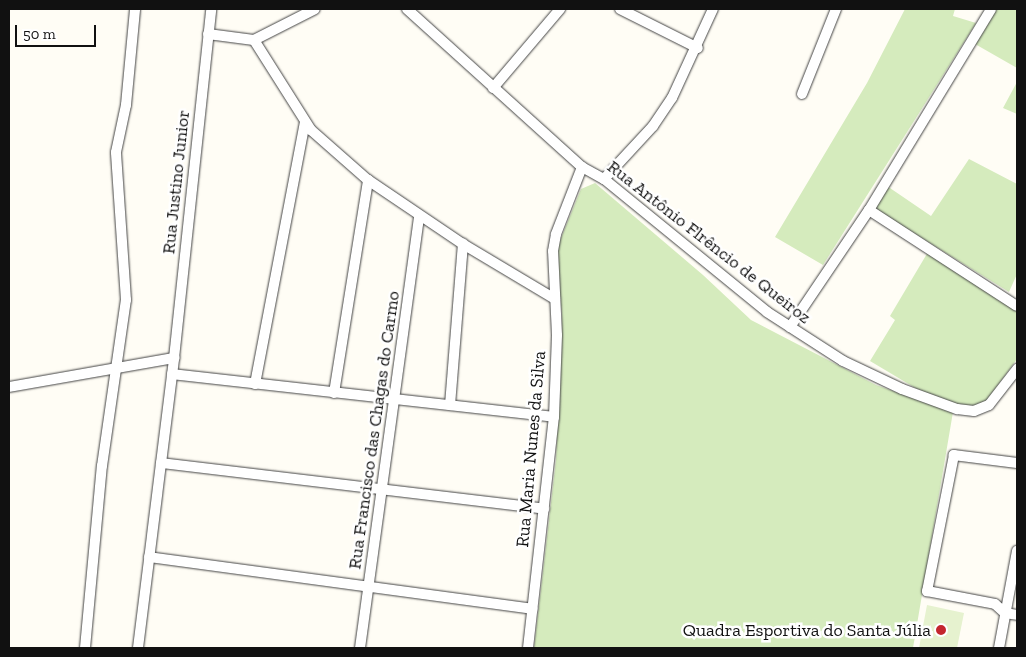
<!DOCTYPE html>
<html>
<head>
<meta charset="utf-8">
<style>
  body { margin:0 }
  #map { position:relative; width:1026px; height:657px; overflow:hidden; background:#fffdf5; font-family:"Zilla Slab",serif }
  div>[style] { position:absolute }
  .green>* { inset:0; background:#d5ebbd }
  .pitch>* { inset:0; background:#e6f2cf }
  .roads { filter:drop-shadow(0 0 1px #444) drop-shadow(0 0 1px #444) }
  .minor>* { height:10px; margin:-5px; padding:0 5px; transform-origin:5px; border-radius:5px; background:#fff }
  .dots>* { width:14px; height:14px; translate:-50% -50%; box-sizing:border-box; border:2px solid #fff; border-radius:50% }
  span { translate:-50% -50%; white-space:nowrap; text-align:center; line-height:1.15; -webkit-text-stroke:5px #fff; paint-order:stroke }
  .street-label { font-size:18px; color:#111 }
  .poi-label { font-size:18px; color:#111 }
  .right { translate:-100% -50%; text-align:right }
  .frame { position:absolute; inset:0; border:10px solid #111; pointer-events:none }
  .scale { position:absolute; left:15px; top:25px; width:81px; height:22px; box-sizing:border-box; border:2px solid #111; border-top:0; padding-left:6px; font-size:15px; line-height:18px; white-space:nowrap; color:#111; -webkit-text-stroke:4px #fff; paint-order:stroke }
</style>
</head>
<body>
<div id="map">
  <div class="green">
    <div style="clip-path:polygon(905px 9px,955px 9px,953px 16px,976px 23px,823px 265px,775px 237px,867px 83px)"></div>
    <div style="clip-path:polygon(996px 9px,1017px 9px,1017px 68px,975px 44px)"></div>
    <div style="clip-path:polygon(1017px 82px,1017px 114px,1003px 108px)"></div>
    <div style="clip-path:polygon(969px 159px,1017px 184px,1017px 274px,1009px 292px,875px 209px,887px 186px,931px 216px)"></div>
    <div style="clip-path:polygon(595px 183px,703px 275px,751px 320px,876px 385px,953px 412px,913px 648px,534px 648px,556px 460px,562px 313px,556px 266px,559px 243px,581px 189px)"></div>
    <div style="clip-path:polygon(928px 252px,1017px 311px,1017px 359px,984px 404px,972px 407px,954px 404px,917px 389px,870px 361px,895px 320px,890px 316px)"></div>
  </div>
  <div class="pitch">
    <div style="clip-path:polygon(927px 605px,964px 613px,957px 648px,919px 648px)"></div>
  </div>
  <div class="roads">
    <div class="minor">
      <div style="left:407px;top:9px;width:236px;rotate:42.1deg"></div>
      <div style="left:582px;top:167px;width:25px;rotate:29deg"></div>
      <div style="left:604px;top:179px;width:210px;rotate:39.2deg"></div>
      <div style="left:767px;top:312px;width:90px;rotate:32.8deg"></div>
      <div style="left:843px;top:361px;width:65px;rotate:25.4deg"></div>
      <div style="left:902px;top:389px;width:59px;rotate:20deg"></div>
      <div style="left:957px;top:409px;width:17px;rotate:7deg"></div>
      <div style="left:974px;top:411px;width:16px;rotate:-22deg"></div>
      <div style="left:989px;top:405px;width:46px;rotate:-52.1deg"></div>
      <div style="left:620px;top:9px;width:87px;rotate:26.6deg"></div>
      <div style="left:208px;top:34px;width:46px;rotate:7.4deg"></div>
      <div style="left:254px;top:40px;width:68px;rotate:-26.9deg"></div>
      <div style="left:254px;top:40px;width:107px;rotate:57.7deg"></div>
      <div style="left:311px;top:130px;width:76px;rotate:41.3deg"></div>
      <div style="left:368px;top:180px;width:115px;rotate:34deg"></div>
      <div style="left:463px;top:244px;width:107px;rotate:30.9deg"></div>
      <div style="left:493px;top:88px;width:104px;rotate:-49.7deg"></div>
      <div style="left:802px;top:94px;width:92px;rotate:-68.2deg"></div>
      <div style="left:604px;top:179px;width:72px;rotate:-47.2deg"></div>
      <div style="left:653px;top:126px;width:34px;rotate:-56deg"></div>
      <div style="left:672px;top:98px;width:98px;rotate:-65.3deg"></div>
      <div style="left:869px;top:210px;width:176px;rotate:33deg"></div>
      <div style="left:790px;top:327px;width:141px;rotate:-56deg"></div>
      <div style="left:869px;top:210px;width:235px;rotate:-58.7deg"></div>
      <div style="left:172px;top:374px;width:384px;rotate:6.4deg"></div>
      <div style="left:255px;top:384px;width:267px;rotate:-79.2deg"></div>
      <div style="left:9px;top:387px;width:168px;rotate:-10deg"></div>
      <div style="left:334px;top:393px;width:216px;rotate:-80.9deg"></div>
      <div style="left:450px;top:405px;width:162px;rotate:-85.4deg"></div>
      <div style="left:161px;top:463px;width:386px;rotate:6.8deg"></div>
      <div style="left:1017px;top:463px;width:64px;rotate:-172.8deg"></div>
      <div style="left:954px;top:455px;width:139px;rotate:101.2deg"></div>
      <div style="left:927px;top:591px;width:69px;rotate:10.8deg"></div>
      <div style="left:995px;top:604px;width:13px;rotate:42deg"></div>
      <div style="left:1005px;top:613px;width:12px;rotate:9deg"></div>
      <div style="left:149px;top:557px;width:387px;rotate:7.7deg"></div>
      <div style="left:85px;top:648px;width:183px;rotate:-84.7deg"></div>
      <div style="left:102px;top:466px;width:168px;rotate:-81.8deg"></div>
      <div style="left:126px;top:300px;width:148px;rotate:-93.9deg"></div>
      <div style="left:116px;top:152px;width:48px;rotate:-78deg"></div>
      <div style="left:126px;top:105px;width:96px;rotate:-84.6deg"></div>
      <div style="left:138px;top:648px;width:292px;rotate:-82.9deg"></div>
      <div style="left:174px;top:358px;width:351px;rotate:-83.9deg"></div>
      <div style="left:360px;top:648px;width:436px;rotate:-82.2deg"></div>
      <div style="left:528px;top:648px;width:232px;rotate:-83.6deg"></div>
      <div style="left:554px;top:417px;width:82px;rotate:-87.9deg"></div>
      <div style="left:557px;top:335px;width:84px;rotate:-92.7deg"></div>
      <div style="left:553px;top:251px;width:17px;rotate:-80deg"></div>
      <div style="left:556px;top:234px;width:72px;rotate:-68.8deg"></div>
      <div style="left:999px;top:648px;width:99px;rotate:-79.5deg"></div>
    </div>
  </div>
  <div class="dots">
    <div style="left:941px;top:630px;background:#c4262e"></div>
  </div>
  <div class="street-label">
    <span style="left:176px;top:182px;rotate:-84deg">Rua Justino Junior</span>
    <span style="left:709px;top:242px;rotate:38deg">Rua Antônio Flrêncio de Queiroz</span>
    <span style="left:374px;top:430px;rotate:-82deg">Rua Francisco das Chagas do Carmo</span>
    <span style="left:531px;top:449px;rotate:-85deg">Rua Maria Nunes da Silva</span>
  </div>
  <div class="poi-label">
    <span class="right" style="left:931px;top:630px">Quadra Esportiva do Santa Júlia</span>
  </div>
  <div class="frame"></div>
  <div class="scale">50 m</div>
</div>
</body>
</html>
